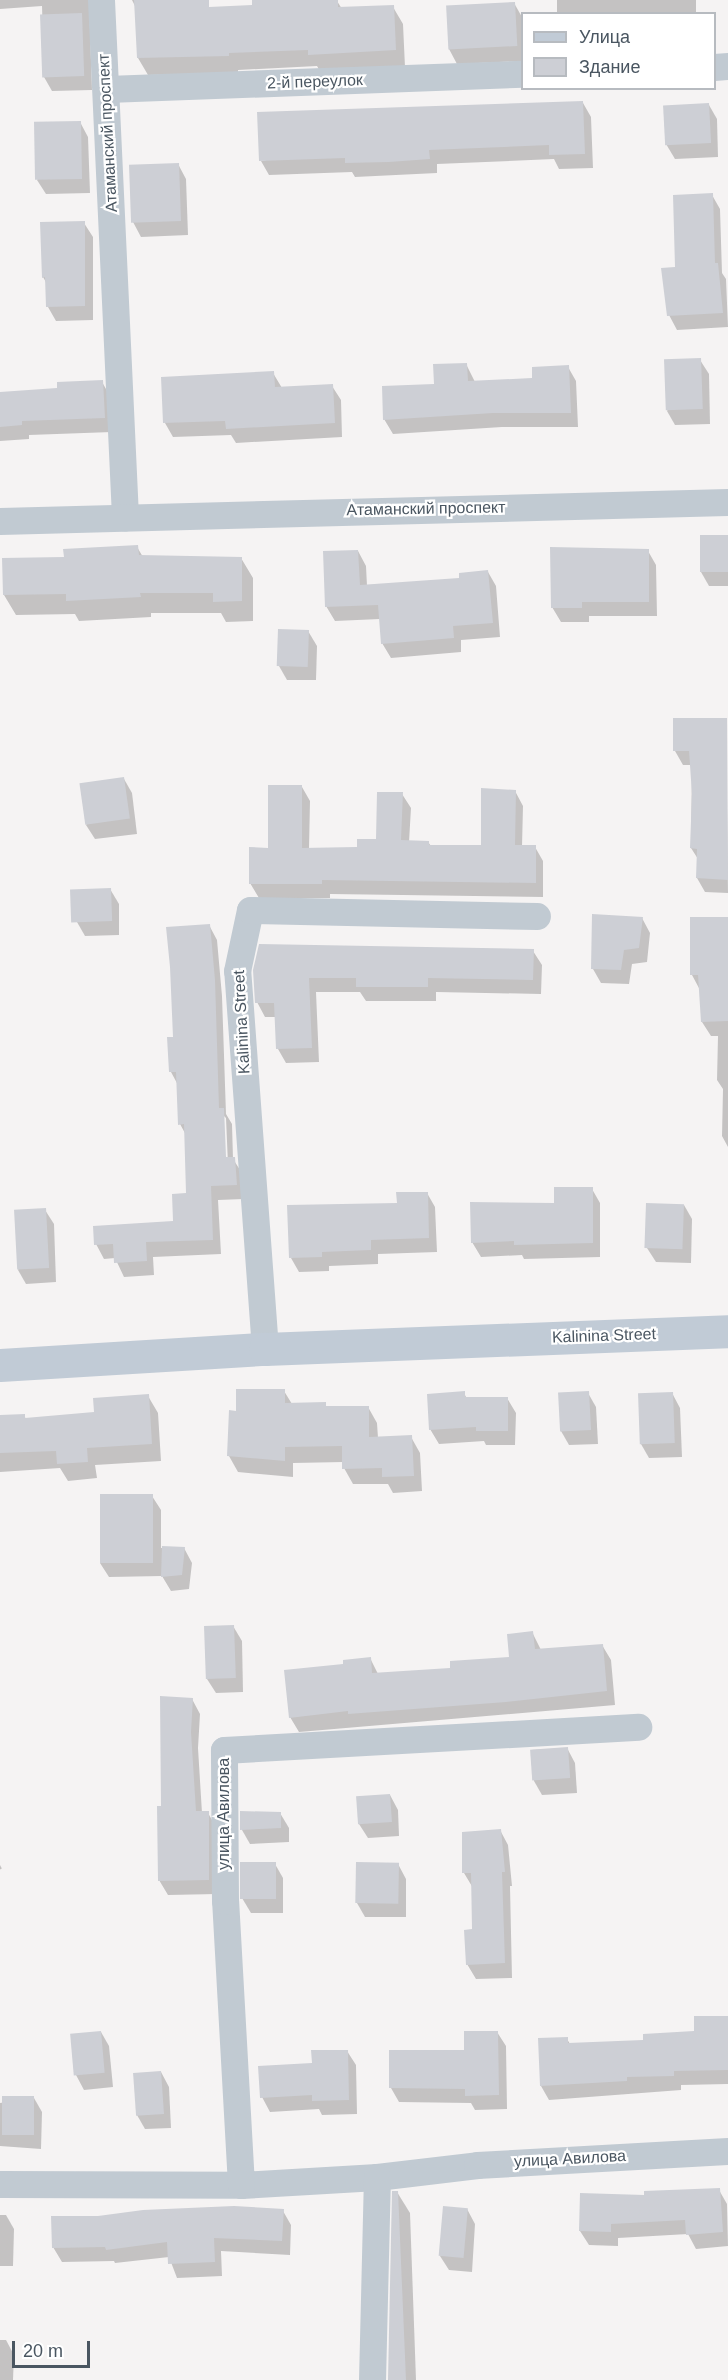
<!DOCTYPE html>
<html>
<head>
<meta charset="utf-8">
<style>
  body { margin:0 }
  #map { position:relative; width:728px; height:2380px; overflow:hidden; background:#f5f3f3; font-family:Helvetica,sans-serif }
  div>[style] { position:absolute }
  .shadow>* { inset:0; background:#0003; transform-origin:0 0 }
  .building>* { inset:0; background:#cdcfd5; transform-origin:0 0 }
  .street>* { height:27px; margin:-13.5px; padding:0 13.5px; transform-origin:13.5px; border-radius:13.5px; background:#c1cad2 }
  .secondary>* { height:33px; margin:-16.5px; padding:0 16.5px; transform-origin:16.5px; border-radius:16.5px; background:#c1cbd6 }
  span { translate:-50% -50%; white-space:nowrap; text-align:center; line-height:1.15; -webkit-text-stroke:4.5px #fff; paint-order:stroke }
  .street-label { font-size:16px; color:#4a5661 }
  .legend { position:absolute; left:521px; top:12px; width:195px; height:78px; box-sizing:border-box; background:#fff; border:2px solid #b7bbc0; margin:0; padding:8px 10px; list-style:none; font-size:18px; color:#4a5661 }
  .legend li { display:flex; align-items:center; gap:12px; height:30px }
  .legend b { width:30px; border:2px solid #b7bbc0 }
  .scale { position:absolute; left:12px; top:2341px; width:78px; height:27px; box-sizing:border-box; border:3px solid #4a5661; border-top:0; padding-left:8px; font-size:18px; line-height:21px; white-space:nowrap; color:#4a5661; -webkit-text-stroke:4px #fff; paint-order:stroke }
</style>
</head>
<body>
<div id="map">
  <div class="shadow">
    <div style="clip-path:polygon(0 0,89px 0,92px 90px,52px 91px,44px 77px,42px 6px,0 9px)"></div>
    <div style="clip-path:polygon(132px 0,179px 0,179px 9px,254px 7px,253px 0,337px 1px,342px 9px,393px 7px,403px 24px,405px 67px,320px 71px,317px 66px,238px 70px,238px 73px,148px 75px,138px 58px,136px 8px)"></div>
    <div style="left:557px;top:0;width:139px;height:14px"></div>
    <div style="clip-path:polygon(514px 3px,522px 17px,522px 61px,457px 64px,449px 49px)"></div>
    <div style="clip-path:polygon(583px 103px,591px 117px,593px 168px,559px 169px,554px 159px,437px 164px,437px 173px,355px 177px,352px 172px,269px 175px,261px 161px)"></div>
    <div style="clip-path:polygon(709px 105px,717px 119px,718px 157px,675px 159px,666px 144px)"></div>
    <div style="clip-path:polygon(80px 122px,88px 137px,90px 193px,46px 194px,37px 180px)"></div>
    <div style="clip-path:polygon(178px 164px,186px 179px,188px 235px,141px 237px,133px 222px)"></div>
    <div style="clip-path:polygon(712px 195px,720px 209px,722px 273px,726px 279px,728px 327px,677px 330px,669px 315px,677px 268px)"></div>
    <div style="clip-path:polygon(84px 223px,93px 237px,93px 320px,56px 321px,48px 307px,47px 284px,43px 277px)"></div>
    <div style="clip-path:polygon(700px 360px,709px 374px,710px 424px,675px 425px,667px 411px)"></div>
    <div style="clip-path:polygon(466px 364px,475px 382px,534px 379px,568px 367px,576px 381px,578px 427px,502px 427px,393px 434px,384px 419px)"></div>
    <div style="clip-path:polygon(273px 373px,282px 388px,332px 386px,341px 400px,342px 437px,236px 443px,231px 435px,173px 437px,165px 423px,163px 378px)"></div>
    <div style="clip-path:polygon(102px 382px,110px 396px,112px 432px,29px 435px,29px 439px,0 441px,0 393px,59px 389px)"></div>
    <div style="clip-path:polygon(728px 536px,728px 586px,709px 586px,701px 572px)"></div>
    <div style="clip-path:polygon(137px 547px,143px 557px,241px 558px,253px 578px,253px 621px,226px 622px,221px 613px,151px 613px,151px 617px,79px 621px,75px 614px,16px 615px,4px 595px,65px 559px)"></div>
    <div style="clip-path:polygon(358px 551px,366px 566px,367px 586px,461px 579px,488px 572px,496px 586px,500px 637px,461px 640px,461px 652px,391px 658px,382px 643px,380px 619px,335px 621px,326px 606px)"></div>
    <div style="clip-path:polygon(648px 551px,656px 565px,657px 616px,589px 616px,589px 622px,561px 622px,552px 607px)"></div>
    <div style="clip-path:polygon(308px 631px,317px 646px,316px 680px,287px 680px,279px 666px)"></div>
    <div style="clip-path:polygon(726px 719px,728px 893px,705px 892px,697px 878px,698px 859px,691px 848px,692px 765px,683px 765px,675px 751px)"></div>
    <div style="clip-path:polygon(124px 779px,132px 793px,137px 834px,95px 839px,86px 825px)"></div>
    <div style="clip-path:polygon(302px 787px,310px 801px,309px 849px,358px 848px,378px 841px,402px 794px,411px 808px,409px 842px,428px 842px,431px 846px,483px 847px,515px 791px,523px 806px,522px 847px,535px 847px,543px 861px,543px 897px,330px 894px,330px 898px,259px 898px,250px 883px)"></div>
    <div style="clip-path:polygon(110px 889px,119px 904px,119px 935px,85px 936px,77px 922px)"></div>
    <div style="clip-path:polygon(642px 918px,650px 933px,647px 962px,632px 964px,629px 984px,601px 983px,593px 969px)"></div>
    <div style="clip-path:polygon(728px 918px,728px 1147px,722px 1136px,723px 1089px,717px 1080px,718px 1036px,711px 1036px,702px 1022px,700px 990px,692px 975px)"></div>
    <div style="clip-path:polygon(evenodd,209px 925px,217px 940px,222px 996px,226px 1114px,232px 1124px,233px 1159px,242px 1173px,244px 1199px,218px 1200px,221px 1254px,153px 1257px,154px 1275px,124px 1277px,115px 1258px,104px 1259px,96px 1244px,174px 1223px,188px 1195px,186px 1135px,180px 1124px,178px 1085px,171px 1072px,174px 1038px,209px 925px,223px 1115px,226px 1118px,228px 1165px,225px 1165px,223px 1115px)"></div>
    <div style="clip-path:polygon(533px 951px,542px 965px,541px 994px,436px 992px,436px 1001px,366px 1001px,360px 992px,316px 992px,319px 1062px,286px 1063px,278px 1049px,276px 1017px,265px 1017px,257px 1002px,255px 971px)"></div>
    <div style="clip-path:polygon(592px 1189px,600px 1203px,600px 1257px,524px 1259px,522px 1255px,481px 1257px,472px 1242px)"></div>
    <div style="clip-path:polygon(427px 1193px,435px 1207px,437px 1252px,378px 1254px,378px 1264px,329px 1266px,329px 1271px,299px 1272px,291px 1258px,398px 1204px)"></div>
    <div style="clip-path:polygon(684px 1205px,692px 1219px,691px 1263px,656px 1262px,647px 1248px)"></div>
    <div style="clip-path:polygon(45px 1210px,54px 1224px,56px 1282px,26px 1284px,18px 1270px)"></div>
    <div style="clip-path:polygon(284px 1391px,292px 1404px,325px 1404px,327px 1408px,368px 1407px,377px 1423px,378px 1438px,411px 1437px,420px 1453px,422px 1491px,393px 1493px,388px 1484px,353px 1484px,344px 1468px,344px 1462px,293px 1463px,293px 1477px,238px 1472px,229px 1456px,237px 1413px)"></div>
    <div style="clip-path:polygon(464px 1393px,467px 1399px,507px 1398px,516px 1413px,515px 1445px,486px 1445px,484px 1441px,439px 1444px,430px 1429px)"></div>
    <div style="clip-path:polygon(588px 1393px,596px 1407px,598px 1444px,569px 1445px,561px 1431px)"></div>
    <div style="clip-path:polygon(672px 1393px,680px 1408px,682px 1457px,649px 1458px,641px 1444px)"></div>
    <div style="clip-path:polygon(148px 1396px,158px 1413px,161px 1461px,95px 1465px,97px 1478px,68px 1481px,60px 1468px,0 1472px,0 1417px,24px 1416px,27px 1420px,95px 1413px)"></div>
    <div style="clip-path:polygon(152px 1496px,161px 1510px,161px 1548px,184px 1548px,192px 1563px,189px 1589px,171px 1591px,162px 1576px,109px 1577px,100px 1563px)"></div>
    <div style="clip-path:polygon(233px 1626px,242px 1641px,243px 1692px,216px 1693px,207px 1679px)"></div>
    <div style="clip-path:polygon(532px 1632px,541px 1650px,602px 1645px,611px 1660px,615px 1705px,299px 1732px,290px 1717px,345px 1665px,370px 1658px,378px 1674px,452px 1669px,511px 1658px)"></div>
    <div style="clip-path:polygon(192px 1699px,200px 1714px,198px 1748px,202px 1813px,208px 1813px,216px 1827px,217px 1894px,168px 1895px,159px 1880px,162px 1808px)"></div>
    <div style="clip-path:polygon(567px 1748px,575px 1763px,577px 1793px,542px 1795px,534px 1781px,531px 1750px)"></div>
    <div style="clip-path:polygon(390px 1795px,398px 1810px,399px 1836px,368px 1838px,359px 1824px)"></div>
    <div style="clip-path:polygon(242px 1813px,280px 1813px,289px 1828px,289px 1842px,250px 1844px,242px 1830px)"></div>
    <div style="clip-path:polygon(500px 1830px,508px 1845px,512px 1886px,510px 1886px,512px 1978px,476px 1979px,467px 1964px,474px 1931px,473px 1888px,464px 1873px)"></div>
    <div style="clip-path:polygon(275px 1864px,283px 1878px,283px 1913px,251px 1913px,242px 1898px)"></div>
    <div style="clip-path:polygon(398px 1864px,406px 1879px,406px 1917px,365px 1917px,357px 1903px)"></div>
    <div style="left:0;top:1865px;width:4px;height:29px;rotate:63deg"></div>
    <div style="clip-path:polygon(728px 2017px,728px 2084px,681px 2085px,681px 2090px,549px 2100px,541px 2086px,567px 2039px,570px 2044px,645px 2041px,695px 2033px)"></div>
    <div style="clip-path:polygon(101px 2032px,109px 2046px,113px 2087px,84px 2090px,76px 2075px)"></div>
    <div style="clip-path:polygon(497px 2032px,506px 2046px,507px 2109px,475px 2110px,471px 2103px,399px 2102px,391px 2088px,391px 2051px,466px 2052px)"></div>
    <div style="clip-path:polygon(347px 2051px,356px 2065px,357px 2114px,322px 2115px,319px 2109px,270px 2112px,262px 2097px,313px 2064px)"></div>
    <div style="clip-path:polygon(161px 2072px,169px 2087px,171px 2128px,145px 2129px,137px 2115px)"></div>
    <div style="clip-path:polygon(34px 2098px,42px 2112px,41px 2149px,0 2146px,0 2103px)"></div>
    <div style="clip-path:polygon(719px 2190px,727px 2204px,728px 2246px,696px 2249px,688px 2234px,618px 2238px,618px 2246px,589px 2245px,580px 2231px,645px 2196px)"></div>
    <div style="clip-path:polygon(397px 2192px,410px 2213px,416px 2380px,389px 2380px)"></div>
    <div style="clip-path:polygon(467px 2209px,475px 2224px,472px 2272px,449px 2270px,440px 2256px)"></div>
    <div style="clip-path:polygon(283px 2211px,291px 2225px,290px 2255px,221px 2251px,222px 2276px,177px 2278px,169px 2257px,115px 2263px,114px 2261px,62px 2262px,53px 2247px,98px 2217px)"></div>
    <div style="clip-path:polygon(0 2215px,6px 2215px,14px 2229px,13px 2266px,0 2266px)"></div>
    <div style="clip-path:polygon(0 2340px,6px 2340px,14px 2355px,13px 2380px,0 2380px)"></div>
  </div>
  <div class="building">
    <div style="clip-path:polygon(134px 0,209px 0,209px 7px,252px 5px,252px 0,338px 0,338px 7px,394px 5px,396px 50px,308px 55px,308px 50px,229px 53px,229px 56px,137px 58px)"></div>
    <div style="left:515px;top:2px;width:44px;height:69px;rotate:87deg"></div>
    <div style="left:82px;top:13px;width:63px;height:42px;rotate:88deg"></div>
    <div style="clip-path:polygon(583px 101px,585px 154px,549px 155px,549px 145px,429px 150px,430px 159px,389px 162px,345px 163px,345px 158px,259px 161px,257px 112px)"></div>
    <div style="left:709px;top:103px;width:40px;height:46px;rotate:87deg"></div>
    <div style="left:81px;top:121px;width:58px;height:47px;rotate:89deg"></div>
    <div style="left:179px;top:163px;width:58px;height:50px;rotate:88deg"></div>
    <div style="clip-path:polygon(713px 193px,715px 263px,718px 263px,723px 313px,667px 316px,661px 268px,675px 267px,673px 195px)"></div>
    <div style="clip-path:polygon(85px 221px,85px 306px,46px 307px,45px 277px,42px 278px,40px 222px)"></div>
    <div style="left:701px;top:358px;width:51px;height:37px;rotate:88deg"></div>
    <div style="clip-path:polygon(467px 363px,468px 381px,532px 378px,532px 367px,569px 365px,571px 413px,493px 413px,383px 420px,382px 386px,434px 384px,433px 364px)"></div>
    <div style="clip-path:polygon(274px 371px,275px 387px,333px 384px,335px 423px,226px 429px,225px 421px,163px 423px,161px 377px)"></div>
    <div style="clip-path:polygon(103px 380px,105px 418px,22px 421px,22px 425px,0 427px,0 392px,57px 388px,57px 382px)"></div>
    <div style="left:700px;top:535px;width:28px;height:37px"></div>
    <div style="clip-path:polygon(138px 545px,139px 555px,242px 557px,242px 601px,213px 602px,213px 593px,140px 593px,141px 597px,66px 601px,66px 594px,3px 595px,2px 558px,64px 557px,63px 549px)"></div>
    <div style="clip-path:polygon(550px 547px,649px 549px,649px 602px,582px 602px,582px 608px,551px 608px)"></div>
    <div style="clip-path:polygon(358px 550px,360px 585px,459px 578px,459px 573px,488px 570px,493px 623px,453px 626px,454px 638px,381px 644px,378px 605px,325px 607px,323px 551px)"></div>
    <div style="left:278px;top:629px;width:31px;height:37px;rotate:2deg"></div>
    <div style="clip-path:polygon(673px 718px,727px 718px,728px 880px,696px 878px,697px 849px,690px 848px,692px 794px,689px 751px,673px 751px)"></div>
    <div style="left:124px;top:777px;width:42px;height:45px;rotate:82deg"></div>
    <div style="clip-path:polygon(268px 785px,302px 785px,302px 848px,357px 847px,357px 839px,376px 839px,377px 792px,403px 792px,401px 840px,429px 841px,429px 845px,481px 845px,481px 788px,516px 790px,515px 845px,536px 845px,536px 883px,322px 880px,322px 884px,249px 884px,249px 847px,268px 848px)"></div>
    <div style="left:111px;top:888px;width:33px;height:41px;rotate:88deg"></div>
    <div style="clip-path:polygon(592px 914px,643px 917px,639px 948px,624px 950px,621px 970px,591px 969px)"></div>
    <div style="clip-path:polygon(690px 917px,728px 917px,728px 1021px,701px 1022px,698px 975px,690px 975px)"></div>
    <div style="clip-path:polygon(210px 924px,215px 980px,219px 1108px,224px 1108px,226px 1157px,235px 1157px,237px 1185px,211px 1186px,213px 1240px,146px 1242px,147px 1261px,114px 1263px,113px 1244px,94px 1245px,93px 1226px,173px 1221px,172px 1194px,186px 1193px,184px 1124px,178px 1125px,176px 1072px,169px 1072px,167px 1037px,173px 1037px,170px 967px,166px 927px)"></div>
    <div style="clip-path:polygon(259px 944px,534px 949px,533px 980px,428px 978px,428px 987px,356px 987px,356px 978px,309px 978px,312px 1048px,276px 1049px,274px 1003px,255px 1003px,253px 970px)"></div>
    <div style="clip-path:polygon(554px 1187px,593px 1187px,593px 1243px,514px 1245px,514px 1241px,471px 1243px,470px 1202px,554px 1203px)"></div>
    <div style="clip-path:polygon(396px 1192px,428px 1192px,429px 1238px,371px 1240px,371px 1250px,322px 1252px,322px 1257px,289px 1258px,287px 1205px,397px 1203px)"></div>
    <div style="left:646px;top:1203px;width:38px;height:45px;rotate:2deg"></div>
    <div style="left:46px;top:1208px;width:60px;height:32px;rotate:87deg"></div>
    <div style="clip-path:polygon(236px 1389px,285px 1389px,285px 1403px,326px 1402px,326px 1406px,369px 1406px,369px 1437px,412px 1435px,414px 1476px,382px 1477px,382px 1468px,342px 1469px,342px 1446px,285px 1447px,285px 1461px,227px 1456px,229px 1410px,236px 1411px)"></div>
    <div style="clip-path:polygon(465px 1391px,465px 1397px,508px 1397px,508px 1431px,476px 1431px,476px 1427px,429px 1430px,427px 1394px)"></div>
    <div style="left:589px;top:1391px;width:39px;height:31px;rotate:87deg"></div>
    <div style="left:673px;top:1392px;width:51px;height:35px;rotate:88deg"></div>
    <div style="clip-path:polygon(149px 1394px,152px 1444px,87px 1448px,88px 1462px,57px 1464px,56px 1451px,0 1453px,0 1415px,25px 1414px,25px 1418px,94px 1412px,93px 1398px)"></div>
    <div style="left:100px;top:1494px;width:53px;height:69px"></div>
    <div style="clip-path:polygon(162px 1546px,185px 1547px,182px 1575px,161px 1577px)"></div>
    <div style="left:234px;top:1625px;width:53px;height:30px;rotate:88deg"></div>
    <div style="clip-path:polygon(533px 1631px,535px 1649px,603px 1644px,607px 1691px,506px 1702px,348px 1714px,348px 1711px,289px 1718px,284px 1670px,343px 1664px,343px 1660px,371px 1657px,372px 1673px,450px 1668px,450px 1661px,509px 1657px,507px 1634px)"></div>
    <div style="clip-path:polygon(160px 1696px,193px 1698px,191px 1732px,196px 1811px,209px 1811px,209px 1880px,158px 1881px,157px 1806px,161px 1806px)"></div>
    <div style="left:568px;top:1747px;width:31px;height:38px;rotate:86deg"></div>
    <div style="left:390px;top:1794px;width:28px;height:34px;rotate:86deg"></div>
    <div style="clip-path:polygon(240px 1811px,281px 1812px,281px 1828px,240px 1830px)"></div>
    <div style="clip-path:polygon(501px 1829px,505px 1872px,502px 1872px,505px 1963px,466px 1965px,464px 1930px,472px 1929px,471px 1873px,462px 1873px,462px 1832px)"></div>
    <div style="left:240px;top:1862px;width:36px;height:37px"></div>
    <div style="left:356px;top:1862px;width:43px;height:41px;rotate:1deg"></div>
    <div style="clip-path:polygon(694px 2016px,728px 2016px,728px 2070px,674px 2071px,674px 2076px,627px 2077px,627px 2081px,540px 2086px,538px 2038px,568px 2037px,568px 2043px,643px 2040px,643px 2034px,694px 2031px)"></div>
    <div style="left:101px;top:2031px;width:42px;height:31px;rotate:85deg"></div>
    <div style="clip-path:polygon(464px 2031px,498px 2031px,499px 2095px,465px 2096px,465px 2089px,389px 2088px,389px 2050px,464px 2050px)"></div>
    <div style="clip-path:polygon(311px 2050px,348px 2050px,349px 2100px,312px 2101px,312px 2095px,260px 2098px,258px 2066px,312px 2063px)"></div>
    <div style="left:161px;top:2071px;width:43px;height:28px;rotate:86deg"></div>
    <div style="left:2px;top:2096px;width:32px;height:39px"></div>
    <div style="clip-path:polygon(720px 2188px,723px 2232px,686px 2235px,685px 2220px,611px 2224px,611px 2232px,579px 2231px,580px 2193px,644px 2195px,644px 2191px)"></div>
    <div style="clip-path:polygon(392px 2191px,398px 2191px,406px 2380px,388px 2380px)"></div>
    <div style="clip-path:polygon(234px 2206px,284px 2209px,282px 2241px,214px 2238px,215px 2262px,168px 2264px,167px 2242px,106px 2250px,105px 2247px,52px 2248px,51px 2216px,98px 2216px,143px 2210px)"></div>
    <div style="left:443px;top:2206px;width:25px;height:50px;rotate:5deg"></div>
  </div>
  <div class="street">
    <div style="left:101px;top:0;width:518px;rotate:87.34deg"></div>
    <div style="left:714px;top:67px;width:14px;rotate:-4deg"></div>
    <div style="left:107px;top:89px;width:415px;rotate:-2.1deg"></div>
    <div style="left:0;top:521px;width:728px;rotate:-1.5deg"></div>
    <div style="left:265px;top:1349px;width:379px;rotate:-94.2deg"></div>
    <div style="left:237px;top:971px;width:62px;rotate:-78deg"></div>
    <div style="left:250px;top:910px;width:287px;rotate:1.2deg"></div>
    <div style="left:0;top:2184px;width:241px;rotate:0.2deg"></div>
    <div style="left:241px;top:2185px;width:136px;rotate:-3.4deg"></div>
    <div style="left:377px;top:2177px;width:101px;rotate:-6.8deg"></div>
    <div style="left:477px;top:2165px;width:251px;rotate:-3.2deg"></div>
    <div style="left:241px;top:2185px;width:284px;rotate:-93.2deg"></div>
    <div style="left:225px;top:1901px;width:151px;rotate:-90.4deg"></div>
    <div style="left:224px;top:1750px;width:415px;rotate:-3.2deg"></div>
    <div style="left:372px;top:2380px;width:203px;rotate:-88.6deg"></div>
  </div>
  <div class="secondary">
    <div style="left:0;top:1365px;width:265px;rotate:-3.5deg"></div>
    <div style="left:265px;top:1349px;width:463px;rotate:-2.2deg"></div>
  </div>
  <div class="street-label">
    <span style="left:315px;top:82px;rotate:-2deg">2-й переулок</span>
    <span style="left:108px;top:133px;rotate:-93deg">Атаманский проспект</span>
    <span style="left:426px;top:509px;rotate:-1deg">Атаманский проспект</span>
    <span style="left:242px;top:1022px;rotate:-93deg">Kalinina Street</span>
    <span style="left:604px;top:1336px;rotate:-2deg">Kalinina Street</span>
    <span style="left:224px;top:1814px;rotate:-90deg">улица Авилова</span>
    <span style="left:570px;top:2159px;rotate:-3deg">улица Авилова</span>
  </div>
  <ul class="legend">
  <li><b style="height:8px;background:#c1cbd6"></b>Улица</li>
  <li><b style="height:16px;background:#cdcfd5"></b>Здание</li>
  </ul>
  <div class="scale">20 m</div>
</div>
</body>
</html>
